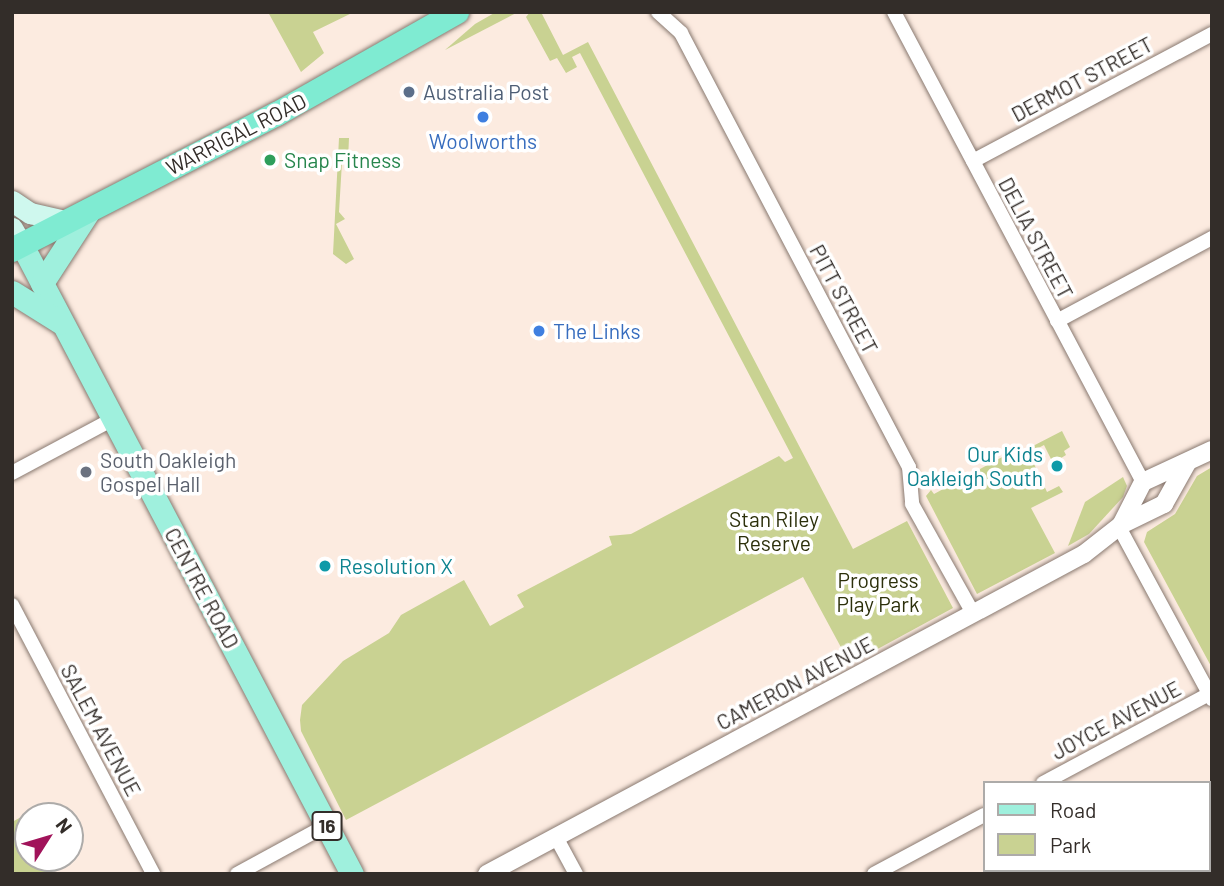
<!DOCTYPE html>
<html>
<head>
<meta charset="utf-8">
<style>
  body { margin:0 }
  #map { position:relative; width:1224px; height:886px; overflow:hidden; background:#fcebe0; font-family:Barlow,sans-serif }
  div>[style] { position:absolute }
  .green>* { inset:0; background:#c9d292 }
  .roads { filter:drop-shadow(0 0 2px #897970) drop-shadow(0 0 2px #897970) }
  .minor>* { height:14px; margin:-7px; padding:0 7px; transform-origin:7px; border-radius:7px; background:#fff }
  .tertiary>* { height:18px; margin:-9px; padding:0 9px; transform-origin:9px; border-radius:9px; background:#fff }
  .secondary>* { height:21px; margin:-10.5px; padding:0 10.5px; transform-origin:10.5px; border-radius:10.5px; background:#cff8ee }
  .primary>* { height:23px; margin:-11.5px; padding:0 11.5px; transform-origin:11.5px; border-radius:11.5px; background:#9ff0dd }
  .trunk>* { height:24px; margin:-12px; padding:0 12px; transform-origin:12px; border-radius:12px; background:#7febd2 }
  .dots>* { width:19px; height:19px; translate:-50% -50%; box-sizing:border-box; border:4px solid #fff; border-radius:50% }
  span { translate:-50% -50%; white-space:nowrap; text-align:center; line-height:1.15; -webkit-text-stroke:7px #fff; paint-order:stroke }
  .shield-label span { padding:2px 5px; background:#fff; border:2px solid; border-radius:5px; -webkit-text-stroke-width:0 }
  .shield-label { font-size:19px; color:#332d29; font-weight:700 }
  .street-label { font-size:21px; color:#332d29 }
  .service-label { font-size:21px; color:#4e5e75 }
  .left { translate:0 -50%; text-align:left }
  .shop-label { font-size:21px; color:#366cbe }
  .leisure-label { font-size:21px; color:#27864d }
  .culture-label { font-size:21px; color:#0d838f }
  .right { translate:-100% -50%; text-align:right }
  .worship-label { font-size:21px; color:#5b616d }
  .park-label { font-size:21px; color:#2c300b }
  .frame { position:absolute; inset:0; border:14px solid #332d29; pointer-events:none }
  .legend { position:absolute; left:983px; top:781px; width:228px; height:91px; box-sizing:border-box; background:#fff; border:2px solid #adaba9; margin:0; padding:9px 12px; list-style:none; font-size:21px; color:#332d29 }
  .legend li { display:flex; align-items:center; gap:14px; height:35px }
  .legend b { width:35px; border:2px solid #adaba9 }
  .north { position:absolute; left:14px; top:802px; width:70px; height:70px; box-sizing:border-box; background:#fff; border:2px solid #adaba9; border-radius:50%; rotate:53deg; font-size:19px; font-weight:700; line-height:28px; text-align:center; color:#332d29 }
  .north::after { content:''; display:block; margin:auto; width:24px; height:32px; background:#a1135a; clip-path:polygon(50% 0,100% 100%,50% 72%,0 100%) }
</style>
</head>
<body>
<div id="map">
  <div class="green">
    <div style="clip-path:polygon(268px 12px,354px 12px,313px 32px,324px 53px,301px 72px)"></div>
    <div style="clip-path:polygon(496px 12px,518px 12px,445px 50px,475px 24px)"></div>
    <div style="clip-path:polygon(530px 12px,541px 12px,563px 55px,588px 42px,853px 549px,907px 521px,953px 608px,850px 664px,803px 577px,346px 820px,301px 731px,300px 720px,302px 705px,343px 661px,389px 633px,401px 615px,464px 580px,490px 626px,524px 607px,517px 595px,612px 545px,609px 536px,631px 534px,779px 456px,785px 462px,793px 458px,580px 53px,572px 57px,577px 67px,566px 73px,557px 58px,550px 61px,526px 17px)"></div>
    <div style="clip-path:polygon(339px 138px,349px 138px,348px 160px,342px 162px,339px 212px,345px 219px,336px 224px,354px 259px,346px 264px,333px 254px)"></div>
    <div style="clip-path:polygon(1062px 431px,1070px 447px,1064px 451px,1066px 455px,1053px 463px,1044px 445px,1029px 453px,1047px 492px,1059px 486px,1063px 492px,1031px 508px,1055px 553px,977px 594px,926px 496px,931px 490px,934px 494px,1004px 456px,1006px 460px)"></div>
    <div style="clip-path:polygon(1212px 467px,1212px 668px,1144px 542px,1147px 532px,1175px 514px,1197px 476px)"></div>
    <div style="clip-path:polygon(1123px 477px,1127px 486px,1123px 497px,1089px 534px,1068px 546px,1085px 502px)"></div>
    <div style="clip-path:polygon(23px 816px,28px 825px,28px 858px,46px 858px,53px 871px,48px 874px,12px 874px,12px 822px)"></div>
  </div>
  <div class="roads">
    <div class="minor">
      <div style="left:658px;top:12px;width:31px;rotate:42deg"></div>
      <div style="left:681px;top:33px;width:490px;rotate:62.3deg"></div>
      <div style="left:909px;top:467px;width:37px;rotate:85deg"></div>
      <div style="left:912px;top:504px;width:125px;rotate:60.8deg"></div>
      <div style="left:894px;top:12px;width:532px;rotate:62.09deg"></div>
      <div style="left:973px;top:161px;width:271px;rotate:-28deg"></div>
      <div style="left:1057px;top:321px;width:176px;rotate:-28.2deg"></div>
      <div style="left:12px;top:473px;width:115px;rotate:-28.1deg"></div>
      <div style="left:1119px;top:527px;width:196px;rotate:61.6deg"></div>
      <div style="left:12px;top:605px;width:304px;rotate:62.3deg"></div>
      <div style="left:1043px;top:783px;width:188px;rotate:-28.2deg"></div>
      <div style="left:556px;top:837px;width:42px;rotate:61.6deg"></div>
      <div style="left:237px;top:874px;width:102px;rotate:-28.6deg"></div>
      <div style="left:874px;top:874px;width:125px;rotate:-28.2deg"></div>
    </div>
    <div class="tertiary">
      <div style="left:1121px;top:525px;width:48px;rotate:-62.9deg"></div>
      <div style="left:1143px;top:482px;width:76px;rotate:-24.9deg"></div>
      <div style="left:487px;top:874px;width:677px;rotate:-28.19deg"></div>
      <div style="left:1084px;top:554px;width:47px;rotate:-38.1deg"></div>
      <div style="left:1121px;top:525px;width:48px;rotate:-26deg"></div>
      <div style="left:1164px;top:504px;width:47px;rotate:-60.7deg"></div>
    </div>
    <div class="secondary">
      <div style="left:12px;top:201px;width:22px;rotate:34deg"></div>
      <div style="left:30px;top:213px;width:37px;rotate:13deg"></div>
      <div style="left:12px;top:228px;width:20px;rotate:60deg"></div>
    </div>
    <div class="primary">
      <div style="left:22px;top:245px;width:710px;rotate:62.32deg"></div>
      <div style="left:42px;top:283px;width:88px;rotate:-57deg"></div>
      <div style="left:12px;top:292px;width:57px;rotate:32deg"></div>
    </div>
    <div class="trunk">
      <div style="left:12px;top:250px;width:298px;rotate:-27.2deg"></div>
      <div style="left:277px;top:114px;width:207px;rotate:-29.5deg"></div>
    </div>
  </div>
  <div class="dots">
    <div style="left:409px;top:92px;background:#5c6f8a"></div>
    <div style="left:483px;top:117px;background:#3f7fe0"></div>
    <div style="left:270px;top:160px;background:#2e9e5b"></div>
    <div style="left:539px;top:331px;background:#3f7fe0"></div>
    <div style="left:1057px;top:466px;background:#0f9aa8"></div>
    <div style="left:86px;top:472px;background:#6b7280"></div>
    <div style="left:325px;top:566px;background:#0f9aa8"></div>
  </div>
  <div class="shield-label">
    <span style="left:327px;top:826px">16</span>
  </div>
  <div class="street-label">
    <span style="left:1082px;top:79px;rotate:-28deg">DERMOT STREET</span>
    <span style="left:236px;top:134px;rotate:-27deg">WARRIGAL ROAD</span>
    <span style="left:1036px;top:238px;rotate:62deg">DELIA STREET</span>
    <span style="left:844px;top:299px;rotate:62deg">PITT STREET</span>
    <span style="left:202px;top:588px;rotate:62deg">CENTRE ROAD</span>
    <span style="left:795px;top:683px;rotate:-28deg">CAMERON AVENUE</span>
    <span style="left:1116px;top:720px;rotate:-28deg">JOYCE AVENUE</span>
    <span style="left:101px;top:730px;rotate:62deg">SALEM AVENUE</span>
  </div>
  <div class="service-label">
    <span class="left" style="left:423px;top:92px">Australia Post</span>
  </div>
  <div class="shop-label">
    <span style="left:483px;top:141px">Woolworths</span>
    <span class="left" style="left:553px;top:331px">The Links</span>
  </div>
  <div class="leisure-label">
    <span class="left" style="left:284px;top:160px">Snap Fitness</span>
  </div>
  <div class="culture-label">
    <span class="right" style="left:1043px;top:466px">Our Kids<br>Oakleigh South</span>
    <span class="left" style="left:339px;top:566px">Resolution X</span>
  </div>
  <div class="worship-label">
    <span class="left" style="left:100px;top:472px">South Oakleigh<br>Gospel Hall</span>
  </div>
  <div class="park-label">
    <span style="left:774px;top:531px">Stan Riley<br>Reserve</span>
    <span style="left:878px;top:592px">Progress<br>Play Park</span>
  </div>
  <div class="frame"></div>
  <ul class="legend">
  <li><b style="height:9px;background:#9ff0dd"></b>Road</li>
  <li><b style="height:19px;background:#c9d292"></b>Park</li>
  </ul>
  <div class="north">N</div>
</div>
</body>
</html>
